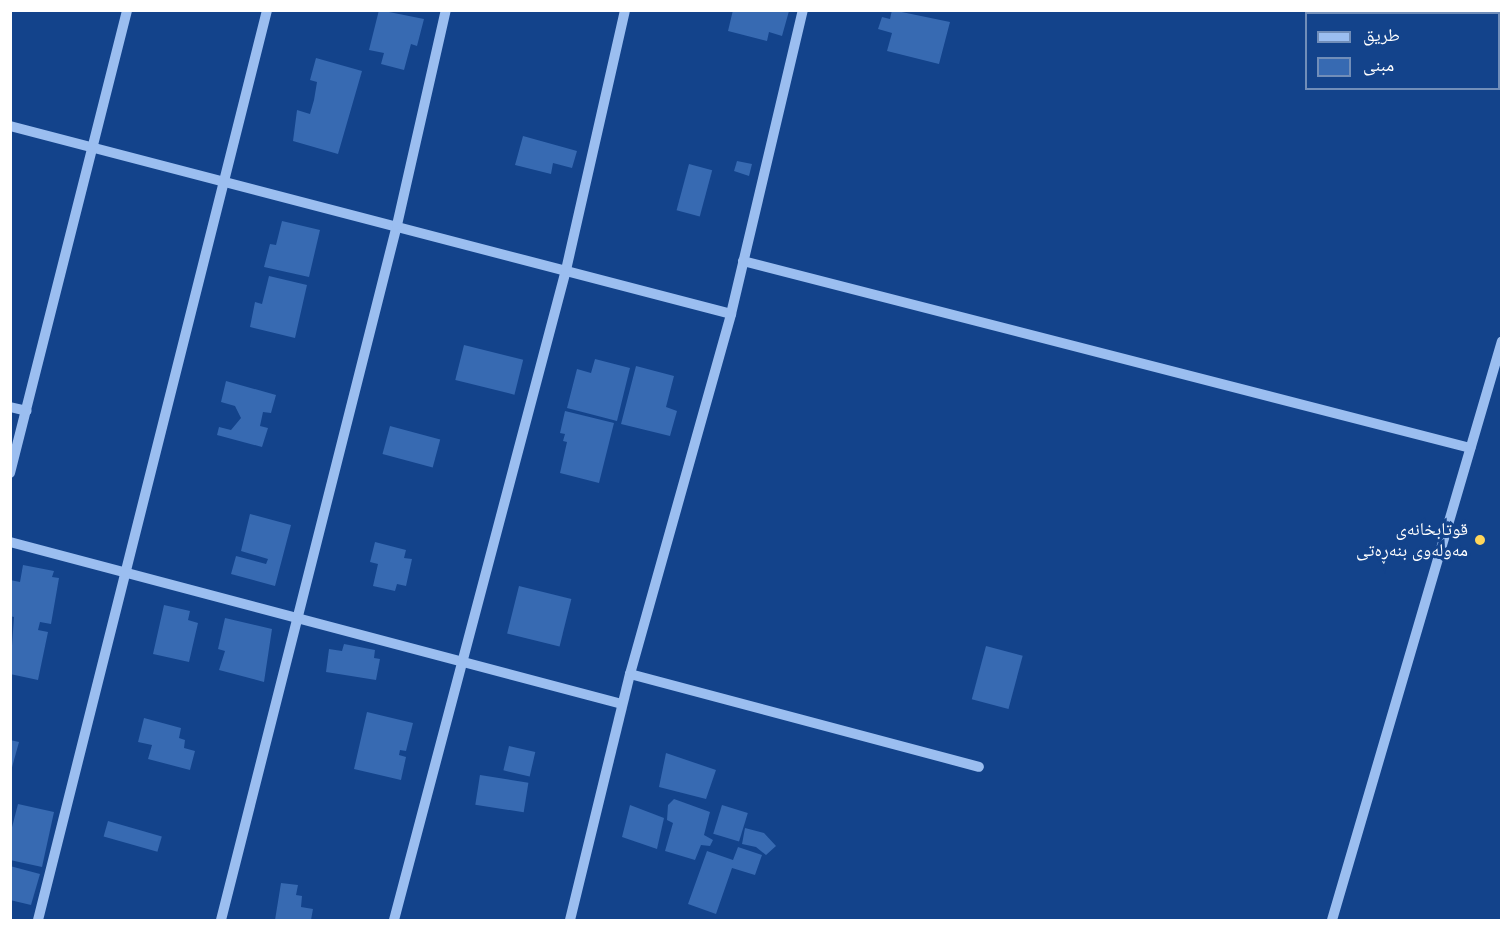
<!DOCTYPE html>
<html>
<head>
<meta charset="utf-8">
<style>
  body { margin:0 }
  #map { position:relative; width:1512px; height:931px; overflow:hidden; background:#13438b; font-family:"Space Grotesk","Noto Naskh Arabic",sans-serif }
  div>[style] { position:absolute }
  .building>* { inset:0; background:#376ab2; transform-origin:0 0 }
  .minor>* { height:10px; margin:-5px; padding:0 5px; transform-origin:5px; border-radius:5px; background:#9bbef0 }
  .dots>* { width:16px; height:16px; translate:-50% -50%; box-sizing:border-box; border:3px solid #13438b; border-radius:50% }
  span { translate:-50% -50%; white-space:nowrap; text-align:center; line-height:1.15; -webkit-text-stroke:6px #13438b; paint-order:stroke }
  .poi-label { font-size:18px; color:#fff }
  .right { translate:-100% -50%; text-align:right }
  .frame { position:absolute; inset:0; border:12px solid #fff; pointer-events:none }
  .legend { position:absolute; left:1305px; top:12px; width:195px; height:78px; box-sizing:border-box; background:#13438b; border:2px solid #718eb9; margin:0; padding:8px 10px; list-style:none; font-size:18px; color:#fff }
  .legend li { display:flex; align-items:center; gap:12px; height:30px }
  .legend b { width:30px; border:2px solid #718eb9 }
</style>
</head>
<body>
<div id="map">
  <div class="building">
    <div style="clip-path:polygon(379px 10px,424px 19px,417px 46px,411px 44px,404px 70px,381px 64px,384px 53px,369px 50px)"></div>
    <div style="clip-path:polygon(733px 10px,786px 10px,789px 11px,782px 36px,769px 32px,767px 41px,728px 31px)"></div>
    <div style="clip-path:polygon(892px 10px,950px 22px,939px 64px,887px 51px,892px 33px,878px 29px,882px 17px,890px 19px)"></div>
    <div style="clip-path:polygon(316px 58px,362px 71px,338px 154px,293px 141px,297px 110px,310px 114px,314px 100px,317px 82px,310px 80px)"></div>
    <div style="clip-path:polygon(523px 136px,577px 151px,572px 168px,553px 163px,551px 174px,515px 165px)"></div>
    <div style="clip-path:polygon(737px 161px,752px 164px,749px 176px,734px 171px)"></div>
    <div style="left:689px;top:164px;width:24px;height:48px;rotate:15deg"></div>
    <div style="clip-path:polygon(282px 221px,320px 230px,309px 277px,264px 267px,270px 244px,276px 245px)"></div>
    <div style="clip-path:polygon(269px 276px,307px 285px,295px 338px,250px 327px,255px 302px,262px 304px)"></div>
    <div style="left:464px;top:345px;width:61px;height:36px;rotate:14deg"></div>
    <div style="clip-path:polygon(595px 359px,630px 368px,617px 421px,567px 408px,577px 369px,591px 373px)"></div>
    <div style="clip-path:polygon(636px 366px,674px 376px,666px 407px,677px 411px,670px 436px,621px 424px)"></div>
    <div style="clip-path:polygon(226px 381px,276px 395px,271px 413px,263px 412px,260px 426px,268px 428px,262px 447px,217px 435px,219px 427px,231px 430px,241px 418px,235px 406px,221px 402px)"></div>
    <div style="clip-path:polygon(565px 411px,614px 423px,599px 483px,560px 473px,567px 442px,563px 441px,565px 434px,560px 433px)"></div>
    <div style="left:390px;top:426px;width:52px;height:29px;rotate:15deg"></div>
    <div style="clip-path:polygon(250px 514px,291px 525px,275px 586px,231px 574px,236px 556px,266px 564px,268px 559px,241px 551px)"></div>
    <div style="clip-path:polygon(375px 542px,406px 550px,404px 558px,412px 559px,406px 586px,397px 584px,395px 591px,373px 586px,378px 564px,370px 562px)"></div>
    <div style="clip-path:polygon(23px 565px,54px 571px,52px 577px,59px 578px,51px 624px,40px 622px,38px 630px,48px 632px,38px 680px,10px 674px,14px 617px,10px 616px,10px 580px,20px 582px)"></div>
    <div style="left:519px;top:586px;width:54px;height:49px;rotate:14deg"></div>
    <div style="clip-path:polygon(164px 605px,190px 611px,188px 620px,198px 623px,189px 662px,153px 654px)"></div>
    <div style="clip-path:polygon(225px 618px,272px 629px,264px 682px,219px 670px,225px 651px,218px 649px)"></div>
    <div style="clip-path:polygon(344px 644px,375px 650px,374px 658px,380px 659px,376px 680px,326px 672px,329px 649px,342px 651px)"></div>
    <div style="left:986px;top:646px;width:38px;height:55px;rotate:15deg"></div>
    <div style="clip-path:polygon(367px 712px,413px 723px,406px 751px,400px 750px,399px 755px,406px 757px,401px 780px,354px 769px)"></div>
    <div style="clip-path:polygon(144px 718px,181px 728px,179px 738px,185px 740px,184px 748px,195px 751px,190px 770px,148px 759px,152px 745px,138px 742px)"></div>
    <div style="clip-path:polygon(10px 740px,19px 742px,11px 771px,10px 771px)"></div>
    <div style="left:509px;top:746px;width:27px;height:25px;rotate:13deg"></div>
    <div style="clip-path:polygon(666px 753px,716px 770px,706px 799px,659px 787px)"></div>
    <div style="left:480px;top:775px;width:49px;height:30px;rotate:9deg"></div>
    <div style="clip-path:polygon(674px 799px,710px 812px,704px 835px,713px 840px,710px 846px,701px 845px,695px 860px,665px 851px,673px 823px,667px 820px,668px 805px)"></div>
    <div style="clip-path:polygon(18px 804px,54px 812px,42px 867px,10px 860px,10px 835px)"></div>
    <div style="clip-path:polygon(630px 805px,664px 818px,657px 849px,622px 837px)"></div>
    <div style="left:722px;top:805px;width:27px;height:30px;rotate:17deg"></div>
    <div style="left:108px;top:821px;width:56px;height:16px;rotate:16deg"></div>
    <div style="clip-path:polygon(745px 828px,764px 833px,776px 846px,766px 855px,756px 847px,742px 844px)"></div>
    <div style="clip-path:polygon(738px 847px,762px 855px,755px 875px,732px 868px,716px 914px,688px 904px,707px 851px,733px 860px)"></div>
    <div style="clip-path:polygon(10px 866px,40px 874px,31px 905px,10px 900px)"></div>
    <div style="clip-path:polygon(281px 883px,298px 885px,296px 895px,302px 896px,301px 907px,313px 909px,311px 920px,275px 920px)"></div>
  </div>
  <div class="minor">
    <div style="left:10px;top:126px;width:745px;rotate:14.61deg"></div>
    <div style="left:743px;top:261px;width:751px;rotate:14.42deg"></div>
    <div style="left:10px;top:407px;width:17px;rotate:13deg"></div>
    <div style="left:10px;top:473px;width:478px;rotate:-75.8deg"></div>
    <div style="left:10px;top:542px;width:633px;rotate:14.83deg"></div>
    <div style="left:630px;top:674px;width:361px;rotate:14.9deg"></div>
    <div style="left:38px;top:920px;width:938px;rotate:-75.87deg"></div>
    <div style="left:221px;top:920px;width:717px;rotate:-75.79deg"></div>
    <div style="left:397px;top:225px;width:221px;rotate:-77.2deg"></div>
    <div style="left:394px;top:920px;width:672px;rotate:-75.18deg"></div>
    <div style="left:566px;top:270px;width:267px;rotate:-77.2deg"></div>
    <div style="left:570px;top:920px;width:253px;rotate:-76.3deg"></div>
    <div style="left:630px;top:674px;width:374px;rotate:-74.3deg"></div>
    <div style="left:731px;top:314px;width:312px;rotate:-76.7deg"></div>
    <div style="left:1332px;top:920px;width:603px;rotate:-73.64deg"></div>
  </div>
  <div class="dots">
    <div style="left:1480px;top:540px;background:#ffd65a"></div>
  </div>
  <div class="poi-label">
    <span class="right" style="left:1468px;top:540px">قوتابخانەی<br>مەولەوی بنەڕەتی</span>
  </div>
  <div class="frame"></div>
  <ul class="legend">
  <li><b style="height:8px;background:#9bbef0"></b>طريق</li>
  <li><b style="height:16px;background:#376ab2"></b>مبنى</li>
  </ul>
</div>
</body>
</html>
